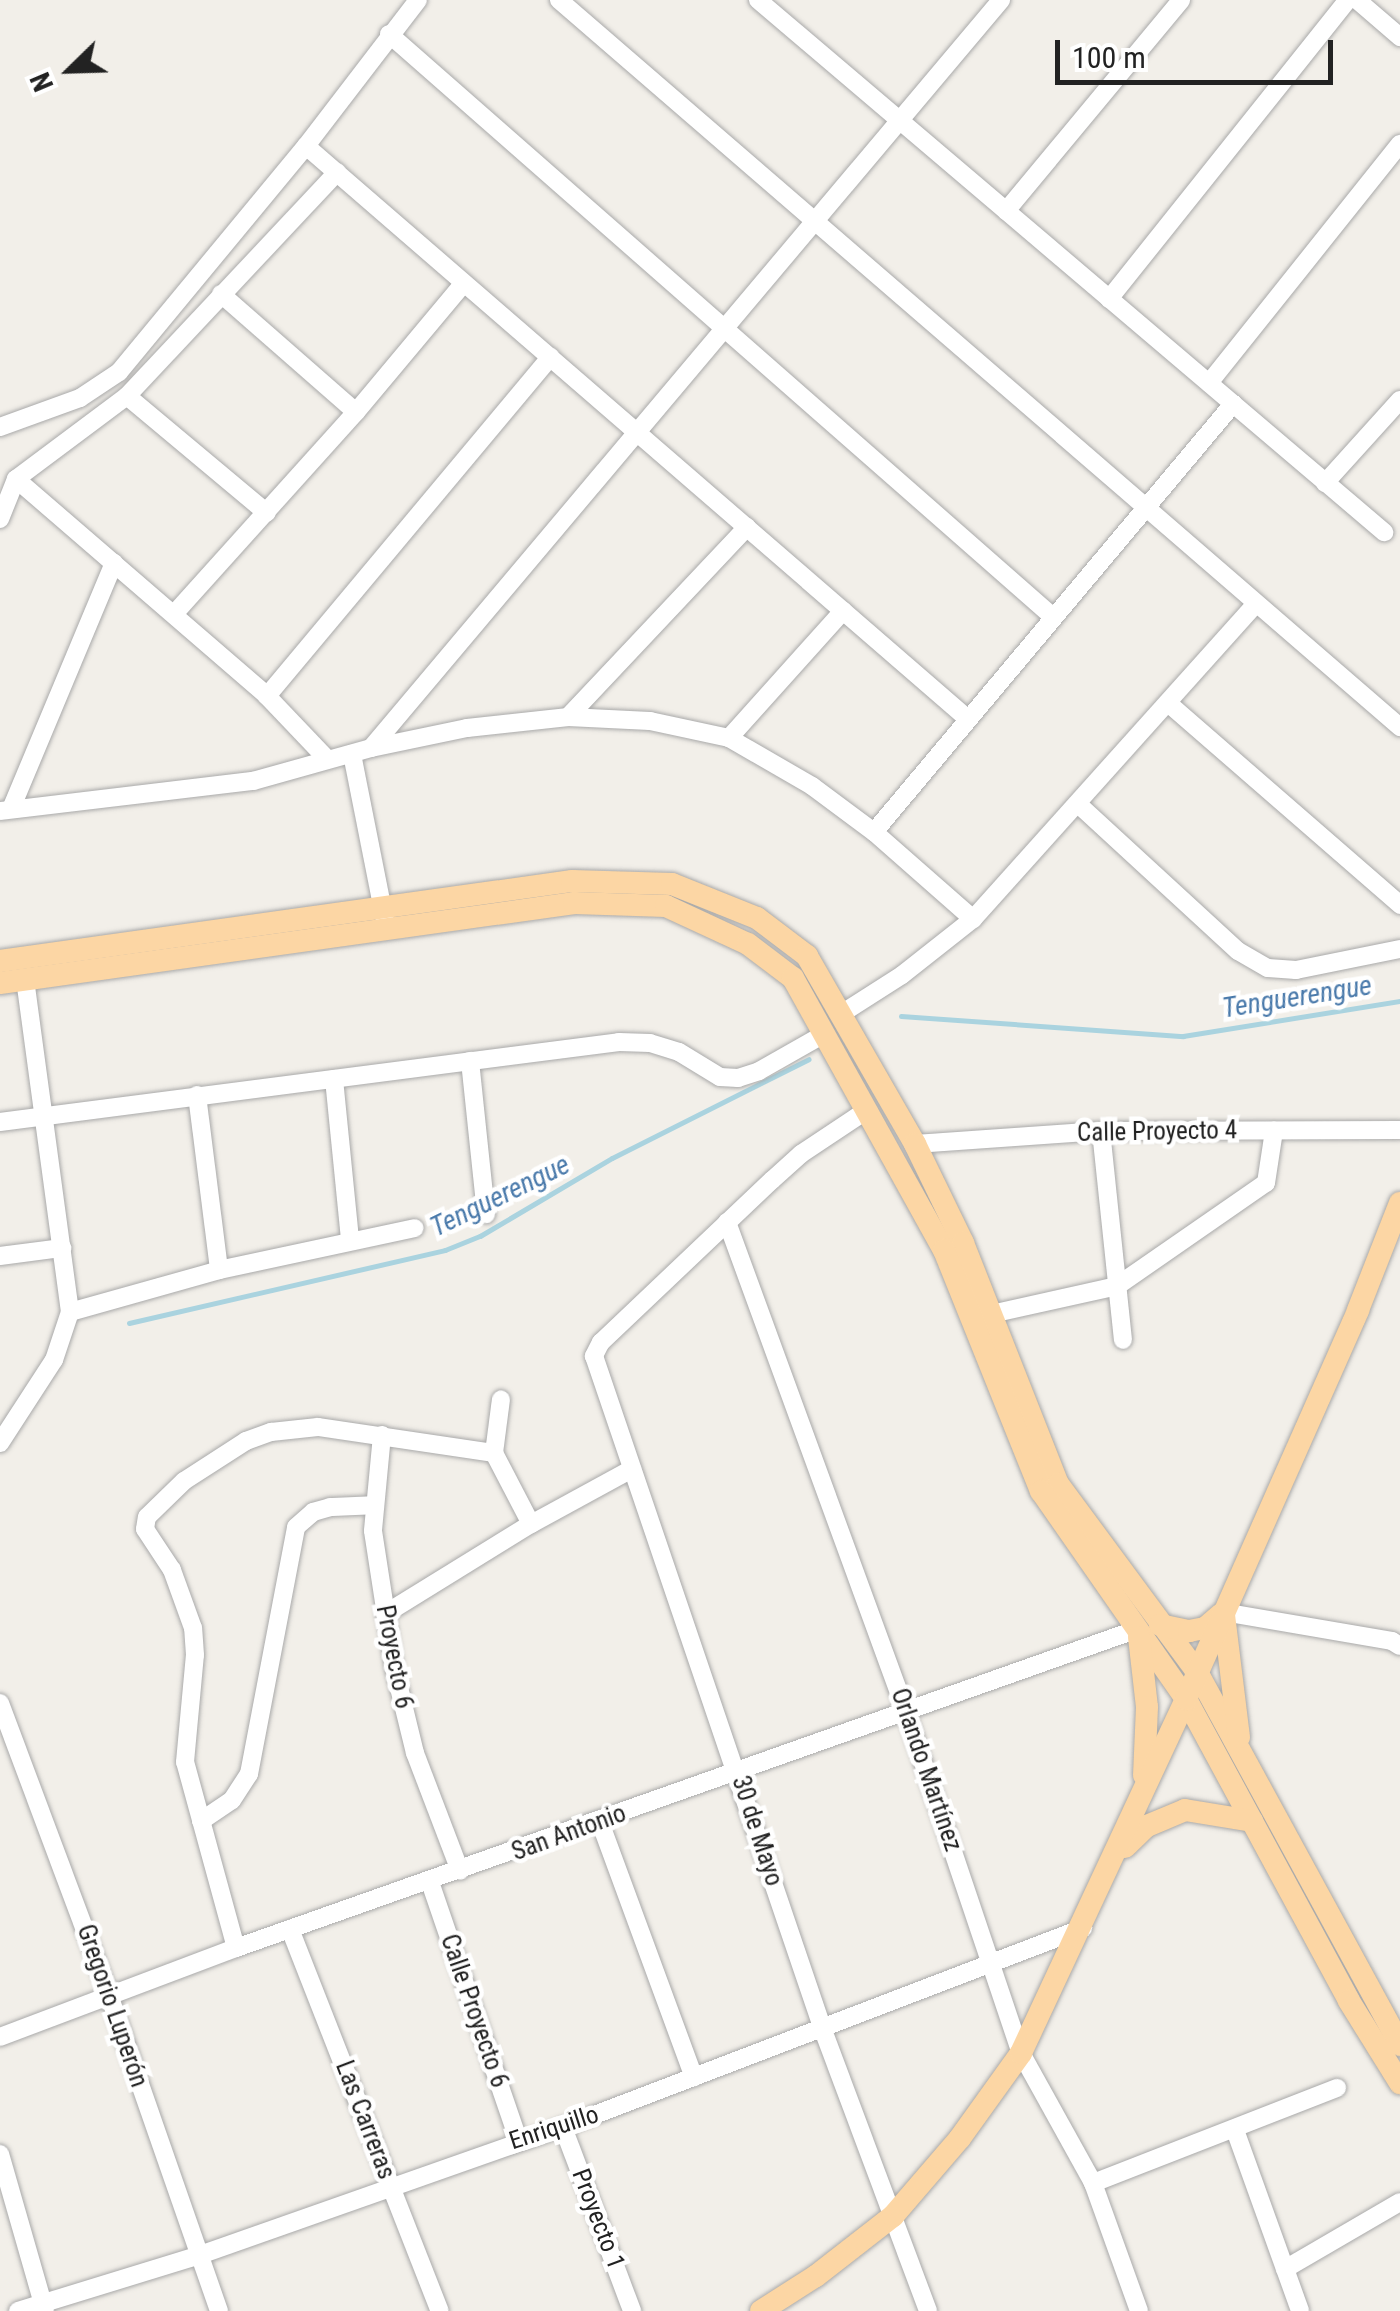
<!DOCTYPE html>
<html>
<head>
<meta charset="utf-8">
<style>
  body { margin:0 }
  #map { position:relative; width:1400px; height:2311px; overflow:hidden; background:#f2efe9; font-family:"Roboto Condensed",sans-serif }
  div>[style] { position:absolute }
  .stream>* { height:5px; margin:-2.5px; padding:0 2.5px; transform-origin:2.5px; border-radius:2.5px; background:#aad3df }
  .roads { filter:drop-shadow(0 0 2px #a9a9a9) drop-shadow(0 0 2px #a9a9a9) }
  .minor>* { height:18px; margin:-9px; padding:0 9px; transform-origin:9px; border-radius:9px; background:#fff }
  .major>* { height:22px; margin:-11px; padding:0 11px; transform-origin:11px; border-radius:11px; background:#fcd6a4 }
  span { translate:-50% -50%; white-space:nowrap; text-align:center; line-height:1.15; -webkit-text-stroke:9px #fff; paint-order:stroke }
  .street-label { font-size:25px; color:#222 }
  .water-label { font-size:28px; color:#4a7aab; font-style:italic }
  .north { position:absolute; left:20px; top:20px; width:100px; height:100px; -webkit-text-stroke:8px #fff; paint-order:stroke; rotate:247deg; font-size:28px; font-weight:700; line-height:40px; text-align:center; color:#222 }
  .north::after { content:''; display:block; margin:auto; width:35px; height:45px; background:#222; clip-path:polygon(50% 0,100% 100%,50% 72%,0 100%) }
  .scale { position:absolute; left:1055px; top:40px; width:278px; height:45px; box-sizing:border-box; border:5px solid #222; border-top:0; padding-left:12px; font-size:30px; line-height:35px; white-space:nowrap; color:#222; -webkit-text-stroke:8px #fff; paint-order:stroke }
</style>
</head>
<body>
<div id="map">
  <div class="stream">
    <div style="left:901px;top:1016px;width:283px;rotate:4.1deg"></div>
    <div style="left:1183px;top:1036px;width:220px;rotate:-9.2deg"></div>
    <div style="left:129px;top:1323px;width:324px;rotate:-13deg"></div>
    <div style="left:445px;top:1250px;width:38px;rotate:-22deg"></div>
    <div style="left:480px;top:1236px;width:153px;rotate:-30.6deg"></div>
    <div style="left:612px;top:1158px;width:220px;rotate:-26.7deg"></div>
  </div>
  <div class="roads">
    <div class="minor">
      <div style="left:559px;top:0;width:1112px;rotate:40.84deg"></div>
      <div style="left:758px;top:0;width:822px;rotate:40.36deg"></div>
      <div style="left:1357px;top:0;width:57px;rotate:40.7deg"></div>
      <div style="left:389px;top:34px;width:884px;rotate:41.28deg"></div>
      <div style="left:306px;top:146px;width:876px;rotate:40.88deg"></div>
      <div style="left:1006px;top:211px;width:274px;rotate:-50.3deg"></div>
      <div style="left:221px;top:294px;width:179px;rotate:41.2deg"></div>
      <div style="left:1109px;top:299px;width:383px;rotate:-51.4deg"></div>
      <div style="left:1209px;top:383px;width:306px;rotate:-51.4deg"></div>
      <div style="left:127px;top:396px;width:182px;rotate:39.9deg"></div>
      <div style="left:0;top:427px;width:85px;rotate:-19.9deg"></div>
      <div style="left:80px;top:398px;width:47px;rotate:-33.7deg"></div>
      <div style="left:119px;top:372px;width:293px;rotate:-50.4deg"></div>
      <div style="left:306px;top:146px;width:184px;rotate:-52.5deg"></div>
      <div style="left:16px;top:479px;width:332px;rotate:40.8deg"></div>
      <div style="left:1325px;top:483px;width:112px;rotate:-47.9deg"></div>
      <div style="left:0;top:519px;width:43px;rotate:-68.2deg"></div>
      <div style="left:16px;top:479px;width:139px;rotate:-36.8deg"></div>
      <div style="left:127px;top:396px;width:307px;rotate:-46.8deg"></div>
      <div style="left:174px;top:614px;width:272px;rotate:-48deg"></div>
      <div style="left:356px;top:412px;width:168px;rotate:-50.1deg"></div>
      <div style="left:1168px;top:703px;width:308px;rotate:41deg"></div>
      <div style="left:568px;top:717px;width:261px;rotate:-46.7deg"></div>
      <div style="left:729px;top:738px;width:171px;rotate:-48.1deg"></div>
      <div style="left:371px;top:748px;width:978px;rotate:-49.89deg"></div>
      <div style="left:352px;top:754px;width:169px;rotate:78.8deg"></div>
      <div style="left:327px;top:759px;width:87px;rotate:-133.6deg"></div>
      <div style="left:267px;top:696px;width:442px;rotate:-50.1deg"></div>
      <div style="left:1078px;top:804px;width:217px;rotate:42.6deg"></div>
      <div style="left:1238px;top:951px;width:34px;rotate:30deg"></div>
      <div style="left:1268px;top:968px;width:28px;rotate:4deg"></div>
      <div style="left:1296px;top:970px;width:106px;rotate:-11.4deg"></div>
      <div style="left:11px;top:809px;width:267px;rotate:-67.3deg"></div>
      <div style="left:0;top:811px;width:255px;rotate:-6.8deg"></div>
      <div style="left:253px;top:781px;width:123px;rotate:-15.6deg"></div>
      <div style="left:371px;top:748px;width:98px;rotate:-11.8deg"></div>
      <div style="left:467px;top:728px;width:102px;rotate:-6.2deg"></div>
      <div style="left:568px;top:717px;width:82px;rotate:2.8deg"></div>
      <div style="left:650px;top:721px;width:81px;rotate:12.1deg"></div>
      <div style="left:729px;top:738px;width:96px;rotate:30deg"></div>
      <div style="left:812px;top:786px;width:77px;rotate:36.6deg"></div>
      <div style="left:874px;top:832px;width:132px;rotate:41.3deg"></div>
      <div style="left:874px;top:832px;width:559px;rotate:-50.01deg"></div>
      <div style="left:841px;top:1014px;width:72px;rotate:-32.6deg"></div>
      <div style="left:902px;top:975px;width:90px;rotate:-38.3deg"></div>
      <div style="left:973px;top:919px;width:423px;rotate:-48.1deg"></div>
      <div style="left:470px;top:1061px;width:154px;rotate:84deg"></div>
      <div style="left:334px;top:1079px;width:162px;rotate:84.3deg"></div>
      <div style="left:197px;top:1095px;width:176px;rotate:82.8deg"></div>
      <div style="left:867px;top:1110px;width:79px;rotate:146.3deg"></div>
      <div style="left:801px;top:1154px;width:39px;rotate:138deg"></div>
      <div style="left:772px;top:1180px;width:236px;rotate:136.5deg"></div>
      <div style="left:601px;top:1342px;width:16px;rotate:117deg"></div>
      <div style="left:594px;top:1356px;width:712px;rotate:71.23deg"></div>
      <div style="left:823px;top:2030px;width:300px;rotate:69.5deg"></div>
      <div style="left:0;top:1122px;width:624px;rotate:-7.36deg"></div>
      <div style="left:619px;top:1042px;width:31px;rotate:2deg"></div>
      <div style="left:650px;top:1043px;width:30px;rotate:17deg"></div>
      <div style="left:679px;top:1052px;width:48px;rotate:31.4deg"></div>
      <div style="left:720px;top:1077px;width:18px;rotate:3deg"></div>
      <div style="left:738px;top:1078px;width:22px;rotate:-18deg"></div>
      <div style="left:759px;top:1071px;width:75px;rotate:-29.6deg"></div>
      <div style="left:1101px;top:1131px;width:210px;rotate:84deg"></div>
      <div style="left:915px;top:1144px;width:186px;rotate:-4deg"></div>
      <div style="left:1101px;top:1131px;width:299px;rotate:-0.2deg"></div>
      <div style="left:727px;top:1222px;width:522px;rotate:69.93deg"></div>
      <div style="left:906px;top:1712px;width:360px;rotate:71.4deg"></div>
      <div style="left:1021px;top:2053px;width:149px;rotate:61deg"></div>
      <div style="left:1093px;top:2183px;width:136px;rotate:70.2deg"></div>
      <div style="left:0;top:1256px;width:63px;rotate:-7.4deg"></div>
      <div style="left:70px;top:1312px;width:155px;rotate:-15.7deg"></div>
      <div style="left:219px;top:1270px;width:200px;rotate:-12.1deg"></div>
      <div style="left:991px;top:1314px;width:129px;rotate:-12.5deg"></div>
      <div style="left:1117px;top:1286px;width:181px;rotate:-34.7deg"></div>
      <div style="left:1266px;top:1183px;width:53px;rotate:-81.3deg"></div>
      <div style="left:382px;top:1435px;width:96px;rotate:95.4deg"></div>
      <div style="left:373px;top:1531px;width:138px;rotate:81.2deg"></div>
      <div style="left:394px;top:1667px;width:89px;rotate:76.3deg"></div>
      <div style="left:415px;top:1753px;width:126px;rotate:69.1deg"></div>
      <div style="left:0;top:1443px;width:99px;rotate:-57deg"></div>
      <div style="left:54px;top:1360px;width:51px;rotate:-71.6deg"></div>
      <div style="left:70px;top:1312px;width:335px;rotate:-97.7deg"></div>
      <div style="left:494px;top:1453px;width:54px;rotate:-82.6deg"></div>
      <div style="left:1223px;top:1612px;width:171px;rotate:9.7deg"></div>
      <div style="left:1392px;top:1641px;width:9px;rotate:32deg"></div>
      <div style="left:385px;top:1614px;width:172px;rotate:-31.7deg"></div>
      <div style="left:531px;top:1524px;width:115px;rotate:-28.6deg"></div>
      <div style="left:0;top:1703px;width:312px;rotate:69.5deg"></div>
      <div style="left:109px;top:1995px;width:335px;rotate:70.8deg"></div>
      <div style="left:201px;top:1821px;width:37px;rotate:-34deg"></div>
      <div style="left:232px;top:1800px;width:31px;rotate:-57deg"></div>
      <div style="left:249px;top:1774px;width:251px;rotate:-79.2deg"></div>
      <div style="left:296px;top:1527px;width:23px;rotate:-41deg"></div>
      <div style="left:313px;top:1512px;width:18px;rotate:-16deg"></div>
      <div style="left:330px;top:1507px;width:45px;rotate:-2.5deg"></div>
      <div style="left:600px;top:1822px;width:272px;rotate:69.8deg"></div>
      <div style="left:430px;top:1882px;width:272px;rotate:71.1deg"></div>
      <div style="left:290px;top:1929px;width:410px;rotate:68.6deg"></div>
      <div style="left:236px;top:1948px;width:193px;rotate:-105.3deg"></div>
      <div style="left:185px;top:1762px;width:107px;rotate:-84.7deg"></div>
      <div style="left:195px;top:1655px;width:27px;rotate:-94deg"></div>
      <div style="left:193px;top:1628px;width:62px;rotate:-109.9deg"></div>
      <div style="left:172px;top:1570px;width:49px;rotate:-123.4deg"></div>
      <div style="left:145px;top:1529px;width:12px;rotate:-81deg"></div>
      <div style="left:147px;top:1517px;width:52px;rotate:-44.2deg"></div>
      <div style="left:184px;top:1481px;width:74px;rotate:-32.8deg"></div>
      <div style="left:246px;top:1441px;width:27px;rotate:-20deg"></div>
      <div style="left:271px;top:1432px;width:47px;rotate:-6.1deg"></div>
      <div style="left:318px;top:1427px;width:178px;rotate:8.4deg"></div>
      <div style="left:494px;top:1453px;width:80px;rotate:62.5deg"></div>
      <div style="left:0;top:2037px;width:252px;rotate:-20.7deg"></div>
      <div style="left:236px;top:1948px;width:957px;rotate:-19.48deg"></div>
      <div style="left:563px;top:2127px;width:197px;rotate:69.4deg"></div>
      <div style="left:1235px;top:2130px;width:192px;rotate:70.2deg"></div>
      <div style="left:0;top:2154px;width:163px;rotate:74deg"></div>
      <div style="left:1093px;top:2183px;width:262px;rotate:-21.3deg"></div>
      <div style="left:1285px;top:2269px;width:133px;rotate:-30.2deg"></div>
      <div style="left:18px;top:2311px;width:187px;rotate:-17.1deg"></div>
      <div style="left:197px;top:2256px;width:388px;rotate:-19.4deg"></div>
      <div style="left:563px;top:2127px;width:557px;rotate:-20.94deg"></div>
    </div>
    <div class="major">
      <div style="left:0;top:961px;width:578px;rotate:-7.96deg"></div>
      <div style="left:572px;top:881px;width:100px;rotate:1.7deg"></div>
      <div style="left:672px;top:884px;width:92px;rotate:21.8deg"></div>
      <div style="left:757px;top:918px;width:63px;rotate:37.2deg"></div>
      <div style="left:807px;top:956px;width:217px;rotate:60.1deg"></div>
      <div style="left:915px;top:1144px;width:110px;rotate:64.1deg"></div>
      <div style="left:963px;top:1243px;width:259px;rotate:68.5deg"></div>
      <div style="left:1058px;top:1484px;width:234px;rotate:53.5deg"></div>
      <div style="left:1197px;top:1672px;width:425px;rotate:61.4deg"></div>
      <div style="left:0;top:983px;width:580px;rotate:-7.93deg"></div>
      <div style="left:574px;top:903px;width:92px;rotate:1.9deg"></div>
      <div style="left:666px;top:906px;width:90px;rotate:24.9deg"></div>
      <div style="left:748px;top:944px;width:56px;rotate:37.1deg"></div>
      <div style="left:793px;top:978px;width:311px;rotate:61deg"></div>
      <div style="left:944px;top:1250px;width:260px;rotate:68.1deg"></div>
      <div style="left:1041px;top:1491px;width:254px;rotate:55.1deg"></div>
      <div style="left:1186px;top:1699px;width:343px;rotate:61.6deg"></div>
      <div style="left:1349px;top:2001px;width:97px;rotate:58.1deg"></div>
      <div style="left:1224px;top:1615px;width:123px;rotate:83deg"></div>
      <div style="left:1160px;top:1625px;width:30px;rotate:12deg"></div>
      <div style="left:1189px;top:1631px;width:16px;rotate:-11deg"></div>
      <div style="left:1205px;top:1628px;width:21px;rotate:-41deg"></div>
      <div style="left:1139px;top:1637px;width:70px;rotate:83.5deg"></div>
      <div style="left:1147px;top:1707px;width:68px;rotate:92.5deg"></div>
      <div style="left:1125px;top:1847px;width:30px;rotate:-44deg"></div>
      <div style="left:1147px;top:1826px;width:41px;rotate:-22.8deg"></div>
      <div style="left:1185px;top:1810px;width:68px;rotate:9.3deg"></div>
      <div style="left:761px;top:2311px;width:65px;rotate:-32.5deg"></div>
      <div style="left:816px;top:2276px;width:98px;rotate:-37.9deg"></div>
      <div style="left:893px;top:2216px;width:103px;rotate:-49.3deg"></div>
      <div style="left:960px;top:2138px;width:105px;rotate:-54.3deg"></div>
      <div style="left:1021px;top:2053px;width:391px;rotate:-65deg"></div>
      <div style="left:1186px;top:1699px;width:425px;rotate:-66.1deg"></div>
      <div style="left:1358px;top:1310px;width:115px;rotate:-68.6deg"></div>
    </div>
  </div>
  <div class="street-label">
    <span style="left:1157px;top:1132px;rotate:-1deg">Calle Proyecto 4</span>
    <span style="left:394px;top:1657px;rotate:79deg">Proyecto 6</span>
    <span style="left:926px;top:1770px;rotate:71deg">Orlando Martínez</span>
    <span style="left:757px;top:1831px;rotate:72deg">30 de Mayo</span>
    <span style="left:569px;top:1833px;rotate:-20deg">San Antonio</span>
    <span style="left:112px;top:2006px;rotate:71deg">Gregorio Luperón</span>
    <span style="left:474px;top:2011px;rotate:71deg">Calle Proyecto 6</span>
    <span style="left:365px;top:2120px;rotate:69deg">Las Carreras</span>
    <span style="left:554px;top:2128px;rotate:-18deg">Enriquillo</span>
    <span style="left:598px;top:2219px;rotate:69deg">Proyecto 1</span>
  </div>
  <div class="water-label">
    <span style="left:1297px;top:997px;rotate:-9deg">Tenguerengue</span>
    <span style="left:500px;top:1196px;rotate:-26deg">Tenguerengue</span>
  </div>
  <div class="north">N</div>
  <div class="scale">100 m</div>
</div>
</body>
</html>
